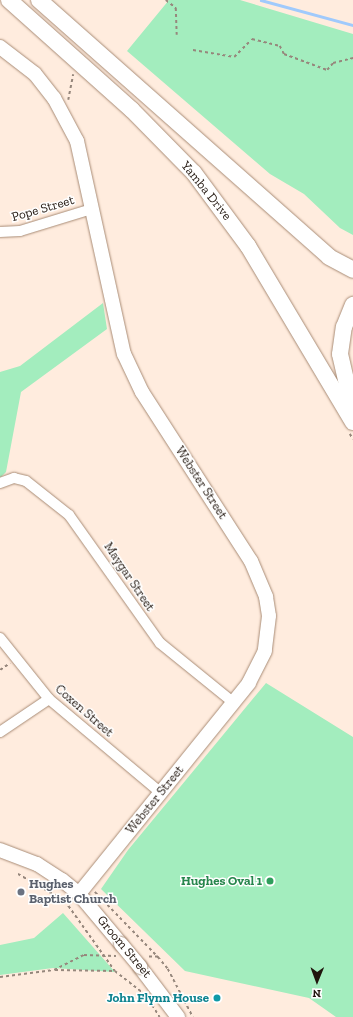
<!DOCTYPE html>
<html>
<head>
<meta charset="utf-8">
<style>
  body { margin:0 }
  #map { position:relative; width:353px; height:1017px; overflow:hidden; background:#ffecde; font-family:"Zilla Slab",serif }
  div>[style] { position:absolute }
  .green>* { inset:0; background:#a3edbe }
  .stream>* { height:2.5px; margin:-1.25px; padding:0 1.25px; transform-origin:1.25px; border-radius:1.25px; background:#a0cafc }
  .path>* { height:1.5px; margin-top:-0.75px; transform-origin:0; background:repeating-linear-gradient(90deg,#96877c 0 3px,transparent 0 6px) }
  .roads { filter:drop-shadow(0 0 1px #a98c76) drop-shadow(0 0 1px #a98c76) }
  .street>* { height:10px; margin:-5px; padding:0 5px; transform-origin:5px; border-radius:5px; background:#fff }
  .secondary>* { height:14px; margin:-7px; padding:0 7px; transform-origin:7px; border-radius:7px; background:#fff }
  .primary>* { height:16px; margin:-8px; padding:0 8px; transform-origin:8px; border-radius:8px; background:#fff }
  .bridges { filter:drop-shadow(0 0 1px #a98c76) drop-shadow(0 0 1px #a98c76) }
  .secondary-bridge>* { height:14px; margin:-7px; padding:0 7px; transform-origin:7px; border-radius:7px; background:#fff }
  .dots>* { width:11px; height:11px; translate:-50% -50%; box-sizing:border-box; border:2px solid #fff; border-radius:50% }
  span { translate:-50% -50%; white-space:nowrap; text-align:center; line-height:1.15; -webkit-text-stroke:3px #fff; paint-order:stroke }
  .street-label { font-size:13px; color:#20150d }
  .leisure-label { font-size:13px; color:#27864d; font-weight:700 }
  .right { translate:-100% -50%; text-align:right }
  .worship-label { font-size:13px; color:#5b616d; font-weight:700 }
  .left { translate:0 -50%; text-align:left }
  .culture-label { font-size:13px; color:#0d838f; font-weight:700 }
  .north { position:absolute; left:297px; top:961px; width:40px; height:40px; -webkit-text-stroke:3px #fff; paint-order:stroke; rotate:181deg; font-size:11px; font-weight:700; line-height:16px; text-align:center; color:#20150d }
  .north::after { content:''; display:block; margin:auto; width:14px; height:18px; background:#20150d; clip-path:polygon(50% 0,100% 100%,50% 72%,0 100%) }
</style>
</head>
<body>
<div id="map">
  <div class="green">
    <div style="clip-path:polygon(169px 0,240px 0,353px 34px,353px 235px,340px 228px,304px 194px,270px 174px,127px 51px)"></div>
    <div style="clip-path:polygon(103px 303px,107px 329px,21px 392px,6px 472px,0 478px,0 372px,20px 366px)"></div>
    <div style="clip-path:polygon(266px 683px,353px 737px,353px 1017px,336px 1017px,309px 998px,185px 971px,101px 889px,128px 850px)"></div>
    <div style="clip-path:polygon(63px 913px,115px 972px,53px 968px,0 975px,0 945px,34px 938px)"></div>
  </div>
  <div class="stream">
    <div style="left:261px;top:0;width:95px;rotate:15.2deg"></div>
  </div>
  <div class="path">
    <div style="left:166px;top:0;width:13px;rotate:39deg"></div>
    <div style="left:176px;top:8px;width:27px;rotate:88deg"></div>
    <div style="left:193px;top:50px;width:42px;rotate:9.7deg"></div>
    <div style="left:234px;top:57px;width:25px;rotate:-45deg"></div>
    <div style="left:252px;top:39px;width:29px;rotate:14deg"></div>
    <div style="left:280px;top:46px;width:9px;rotate:63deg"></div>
    <div style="left:284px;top:54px;width:46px;rotate:20.4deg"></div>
    <div style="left:327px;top:70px;width:9px;rotate:-49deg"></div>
    <div style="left:333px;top:63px;width:21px;rotate:-14deg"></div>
    <div style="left:68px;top:100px;width:26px;rotate:-79deg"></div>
    <div style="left:350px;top:434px;width:6px;rotate:59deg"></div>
    <div style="left:0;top:670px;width:12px;rotate:-35deg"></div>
    <div style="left:18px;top:874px;width:54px;rotate:29.9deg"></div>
    <div style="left:65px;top:901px;width:86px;rotate:54.5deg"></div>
    <div style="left:115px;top:971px;width:39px;rotate:38deg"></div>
    <div style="left:146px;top:995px;width:26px;rotate:58deg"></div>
    <div style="left:95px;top:892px;width:91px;rotate:45.9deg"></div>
    <div style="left:158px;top:957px;width:12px;rotate:180deg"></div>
    <div style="left:158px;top:957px;width:16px;rotate:50deg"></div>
    <div style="left:168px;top:969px;width:54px;rotate:62.5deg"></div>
    <div style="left:55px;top:970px;width:60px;rotate:1deg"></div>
    <div style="left:0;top:977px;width:54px;rotate:-7.4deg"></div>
    <div style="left:54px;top:970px;width:34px;rotate:-27deg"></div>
    <div style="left:84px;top:955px;width:32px;rotate:2deg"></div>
  </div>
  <div class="roads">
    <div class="street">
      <div style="left:0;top:232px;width:20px;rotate:-3deg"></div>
      <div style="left:20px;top:231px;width:75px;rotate:-17deg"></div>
      <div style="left:0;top:483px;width:15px;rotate:-20deg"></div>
      <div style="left:14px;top:478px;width:12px;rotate:14deg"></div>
      <div style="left:26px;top:481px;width:55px;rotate:38.3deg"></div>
      <div style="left:69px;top:515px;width:157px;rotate:54.6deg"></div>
      <div style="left:160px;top:643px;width:95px;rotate:39deg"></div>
      <div style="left:0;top:638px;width:78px;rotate:51.2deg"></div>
      <div style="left:49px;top:699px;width:146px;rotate:40deg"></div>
      <div style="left:0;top:732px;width:59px;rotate:-34deg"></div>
    </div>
    <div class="secondary">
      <div style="left:0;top:47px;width:44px;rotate:37.6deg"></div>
      <div style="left:35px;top:74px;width:31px;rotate:52deg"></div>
      <div style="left:54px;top:98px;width:49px;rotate:61.9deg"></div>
      <div style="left:77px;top:141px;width:218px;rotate:77.6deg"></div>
      <div style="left:124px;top:354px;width:42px;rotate:64.7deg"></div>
      <div style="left:142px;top:392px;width:201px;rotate:57.2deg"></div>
      <div style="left:251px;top:561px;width:39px;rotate:67deg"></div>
      <div style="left:266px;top:597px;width:19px;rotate:81deg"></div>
      <div style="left:269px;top:616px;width:35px;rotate:97deg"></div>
      <div style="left:265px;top:651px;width:36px;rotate:117deg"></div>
      <div style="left:249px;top:683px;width:271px;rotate:128.9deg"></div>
      <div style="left:0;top:850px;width:40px;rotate:21deg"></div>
      <div style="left:37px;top:864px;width:30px;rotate:33deg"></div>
      <div style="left:62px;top:880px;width:22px;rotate:39deg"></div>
      <div style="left:79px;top:894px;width:65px;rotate:50deg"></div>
      <div style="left:140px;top:967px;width:63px;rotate:52.8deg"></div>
    </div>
    <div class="primary">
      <div style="left:9px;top:0;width:165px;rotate:41.8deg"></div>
      <div style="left:132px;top:110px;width:88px;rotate:45.5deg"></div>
      <div style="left:194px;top:173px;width:91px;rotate:53.5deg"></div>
      <div style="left:248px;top:246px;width:205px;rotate:59.2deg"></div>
      <div style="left:39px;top:0;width:387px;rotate:41.5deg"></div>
      <div style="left:329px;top:257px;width:27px;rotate:28deg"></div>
      <div style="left:352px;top:406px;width:53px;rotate:-103deg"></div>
      <div style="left:340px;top:354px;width:27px;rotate:-82deg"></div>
      <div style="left:344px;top:327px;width:24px;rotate:-68deg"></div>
    </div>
  </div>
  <div class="bridges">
    <div class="secondary-bridge">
      <div style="left:121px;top:944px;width:30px;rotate:50deg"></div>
    </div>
  </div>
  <div class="dots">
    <div style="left:270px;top:881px;background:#2e9e5b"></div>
    <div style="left:21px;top:892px;background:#6b7280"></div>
    <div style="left:217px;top:998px;background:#0f9aa8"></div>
  </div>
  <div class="street-label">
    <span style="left:206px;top:191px;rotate:51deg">Yamba Drive</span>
    <span style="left:43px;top:209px;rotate:-16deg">Pope Street</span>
    <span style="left:201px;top:483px;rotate:57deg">Webster Street</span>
    <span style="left:129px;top:577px;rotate:56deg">Maygar Street</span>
    <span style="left:84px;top:711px;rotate:41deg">Coxen Street</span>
    <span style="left:155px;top:800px;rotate:-51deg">Webster Street</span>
    <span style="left:124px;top:947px;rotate:50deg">Groom Street</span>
  </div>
  <div class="leisure-label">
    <span class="right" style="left:262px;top:881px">Hughes Oval 1</span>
  </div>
  <div class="worship-label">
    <span class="left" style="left:29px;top:892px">Hughes<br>Baptist Church</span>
  </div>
  <div class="culture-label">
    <span class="right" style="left:209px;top:998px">John Flynn House</span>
  </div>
  <div class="north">N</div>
</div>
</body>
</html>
